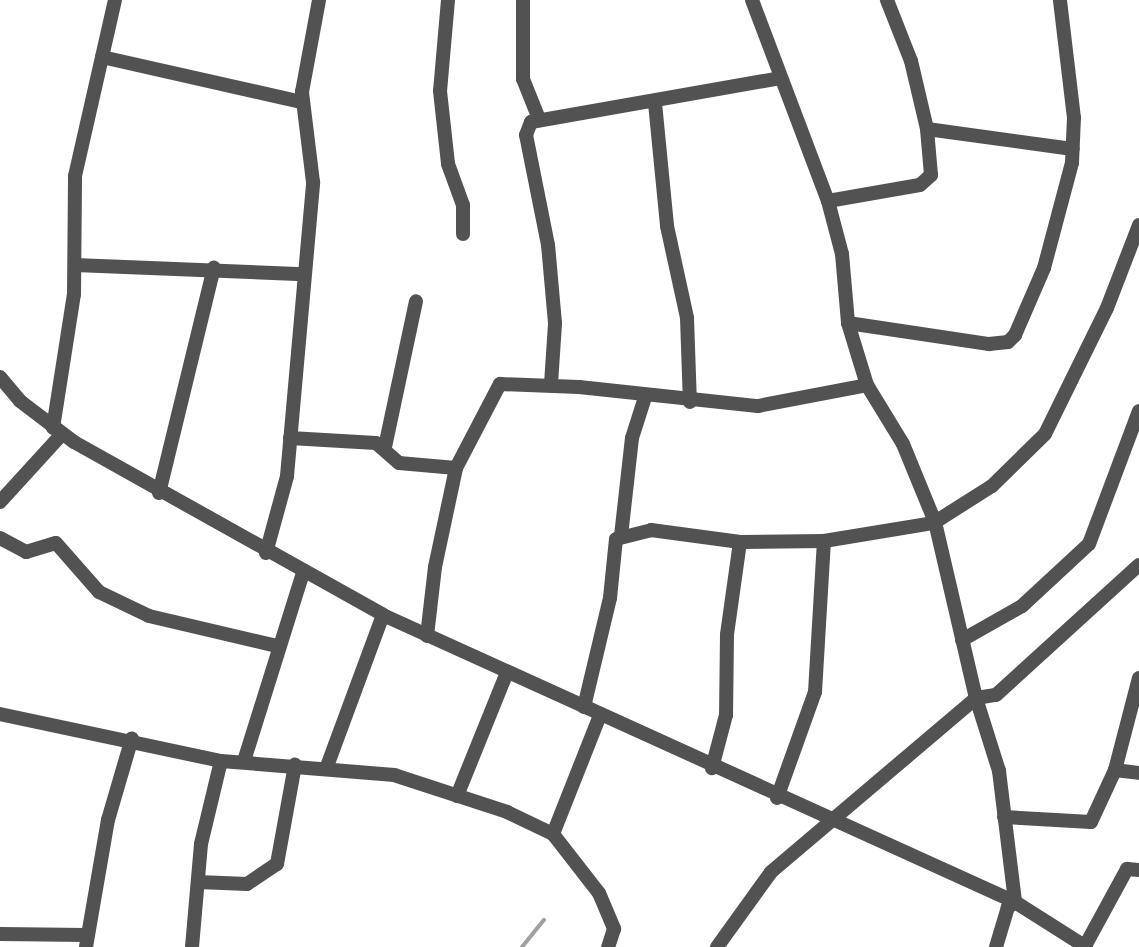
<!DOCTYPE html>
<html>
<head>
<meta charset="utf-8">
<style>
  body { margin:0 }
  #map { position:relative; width:1139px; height:947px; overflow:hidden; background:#fff; font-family:Roboto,sans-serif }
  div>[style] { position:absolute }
  .stream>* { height:4px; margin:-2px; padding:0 2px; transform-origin:2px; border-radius:2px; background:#a0a0a0 }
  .minor>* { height:14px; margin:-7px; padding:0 7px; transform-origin:7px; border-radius:7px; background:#525252 }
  span { translate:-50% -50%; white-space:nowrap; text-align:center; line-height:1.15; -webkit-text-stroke:6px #fff; paint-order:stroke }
</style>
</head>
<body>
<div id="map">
  <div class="stream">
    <div style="left:522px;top:947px;width:35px;rotate:-51deg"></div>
  </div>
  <div class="minor">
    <div style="left:448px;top:0;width:91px;rotate:95deg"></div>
    <div style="left:440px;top:91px;width:73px;rotate:83.7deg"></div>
    <div style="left:448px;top:164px;width:44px;rotate:69.9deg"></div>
    <div style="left:463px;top:205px;width:29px;rotate:90deg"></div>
    <div style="left:523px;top:0;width:79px;rotate:90deg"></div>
    <div style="left:523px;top:79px;width:43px;rotate:68.2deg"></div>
    <div style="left:752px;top:0;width:215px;rotate:69.3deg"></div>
    <div style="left:828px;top:201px;width:55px;rotate:75.2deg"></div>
    <div style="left:842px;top:254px;width:69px;rotate:85deg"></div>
    <div style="left:848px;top:323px;width:65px;rotate:73deg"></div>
    <div style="left:867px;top:385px;width:69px;rotate:58.6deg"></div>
    <div style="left:903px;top:444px;width:84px;rotate:67.7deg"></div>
    <div style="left:935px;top:522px;width:181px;rotate:76.9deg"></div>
    <div style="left:976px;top:698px;width:77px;rotate:72.5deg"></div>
    <div style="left:999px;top:771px;width:132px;rotate:83deg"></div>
    <div style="left:1015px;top:902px;width:9px;rotate:144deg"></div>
    <div style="left:1008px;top:907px;width:42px;rotate:106.7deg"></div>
    <div style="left:102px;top:57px;width:205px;rotate:12.7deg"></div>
    <div style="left:655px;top:103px;width:124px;rotate:84.4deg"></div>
    <div style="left:667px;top:226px;width:94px;rotate:77.7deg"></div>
    <div style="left:687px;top:318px;width:84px;rotate:88deg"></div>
    <div style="left:927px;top:129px;width:147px;rotate:7.8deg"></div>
    <div style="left:828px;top:201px;width:93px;rotate:-9.9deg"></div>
    <div style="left:920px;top:185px;width:15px;rotate:-42deg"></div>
    <div style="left:931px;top:175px;width:46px;rotate:-95deg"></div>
    <div style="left:927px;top:129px;width:70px;rotate:-103.2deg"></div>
    <div style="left:911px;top:61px;width:66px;rotate:-111.5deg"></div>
    <div style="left:75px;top:265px;width:229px;rotate:2.3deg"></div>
    <div style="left:848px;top:323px;width:143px;rotate:8.5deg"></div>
    <div style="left:989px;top:344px;width:19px;rotate:-6deg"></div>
    <div style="left:1008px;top:342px;width:10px;rotate:-45deg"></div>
    <div style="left:1015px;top:335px;width:73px;rotate:-66.6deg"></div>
    <div style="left:1044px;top:268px;width:109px;rotate:-75.1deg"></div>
    <div style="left:1072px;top:163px;width:45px;rotate:-87.5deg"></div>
    <div style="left:1074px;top:118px;width:119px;rotate:-96.8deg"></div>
    <div style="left:0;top:377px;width:31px;rotate:50deg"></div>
    <div style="left:20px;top:401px;width:68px;rotate:37.2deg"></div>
    <div style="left:74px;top:442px;width:354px;rotate:29.2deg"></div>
    <div style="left:383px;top:615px;width:694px;rotate:24.42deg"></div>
    <div style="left:1015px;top:902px;width:84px;rotate:32.4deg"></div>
    <div style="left:551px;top:384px;width:61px;rotate:-86.2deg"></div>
    <div style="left:555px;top:323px;width:78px;rotate:-95.1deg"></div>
    <div style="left:548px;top:245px;width:112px;rotate:-101.3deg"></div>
    <div style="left:526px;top:135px;width:14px;rotate:-69deg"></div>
    <div style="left:531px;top:122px;width:253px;rotate:-10deg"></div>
    <div style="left:53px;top:428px;width:136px;rotate:-81.1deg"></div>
    <div style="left:74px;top:294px;width:118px;rotate:-89.5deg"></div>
    <div style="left:75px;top:176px;width:180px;rotate:-77.2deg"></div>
    <div style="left:290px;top:438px;width:86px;rotate:3.3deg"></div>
    <div style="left:376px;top:443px;width:30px;rotate:41deg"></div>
    <div style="left:399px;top:463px;width:57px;rotate:5deg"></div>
    <div style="left:385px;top:447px;width:149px;rotate:-78deg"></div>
    <div style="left:159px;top:493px;width:232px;rotate:-76.3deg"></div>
    <div style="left:0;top:502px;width:92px;rotate:-47.6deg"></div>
    <div style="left:935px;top:522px;width:67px;rotate:-32.3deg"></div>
    <div style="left:992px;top:486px;width:74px;rotate:-44.5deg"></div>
    <div style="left:1045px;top:434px;width:140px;rotate:-63.8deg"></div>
    <div style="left:1107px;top:308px;width:89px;rotate:-68.9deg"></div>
    <div style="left:621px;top:536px;width:99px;rotate:-83.6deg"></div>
    <div style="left:632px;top:438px;width:43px;rotate:-72.4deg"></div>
    <div style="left:0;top:538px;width:30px;rotate:28deg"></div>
    <div style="left:26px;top:552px;width:31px;rotate:-17deg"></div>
    <div style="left:56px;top:543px;width:65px;rotate:48.7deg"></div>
    <div style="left:99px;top:592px;width:55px;rotate:25.6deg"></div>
    <div style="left:149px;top:616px;width:131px;rotate:13.2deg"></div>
    <div style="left:740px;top:542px;width:84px;rotate:-0.7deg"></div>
    <div style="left:824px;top:541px;width:110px;rotate:-9.4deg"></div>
    <div style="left:266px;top:553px;width:80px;rotate:-74.7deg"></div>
    <div style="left:287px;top:476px;width:295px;rotate:-84.9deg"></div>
    <div style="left:313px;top:182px;width:91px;rotate:-97deg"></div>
    <div style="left:302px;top:92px;width:94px;rotate:-79.5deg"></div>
    <div style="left:427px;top:636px;width:69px;rotate:-83.4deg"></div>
    <div style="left:435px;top:567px;width:101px;rotate:-78deg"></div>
    <div style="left:456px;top:468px;width:95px;rotate:-62.4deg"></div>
    <div style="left:500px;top:384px;width:79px;rotate:2.2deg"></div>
    <div style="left:579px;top:387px;width:180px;rotate:6.1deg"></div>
    <div style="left:758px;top:406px;width:111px;rotate:-10.9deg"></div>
    <div style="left:962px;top:640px;width:69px;rotate:-29.5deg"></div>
    <div style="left:1022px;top:606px;width:91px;rotate:-42.8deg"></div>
    <div style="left:1089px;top:544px;width:142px;rotate:-69.4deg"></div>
    <div style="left:584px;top:707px;width:112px;rotate:-76.6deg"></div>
    <div style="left:610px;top:598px;width:59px;rotate:-84.2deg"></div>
    <div style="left:616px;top:539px;width:36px;rotate:-14deg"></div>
    <div style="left:651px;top:530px;width:90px;rotate:7.7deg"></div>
    <div style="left:740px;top:542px;width:94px;rotate:98deg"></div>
    <div style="left:727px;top:635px;width:80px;rotate:90.7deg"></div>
    <div style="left:726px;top:715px;width:55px;rotate:104.8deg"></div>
    <div style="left:0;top:714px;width:226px;rotate:12deg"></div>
    <div style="left:221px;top:761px;width:174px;rotate:4.6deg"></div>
    <div style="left:394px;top:775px;width:119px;rotate:18.1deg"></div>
    <div style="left:507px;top:812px;width:51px;rotate:25.6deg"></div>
    <div style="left:553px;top:834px;width:75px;rotate:52.1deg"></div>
    <div style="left:599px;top:893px;width:39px;rotate:67deg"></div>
    <div style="left:614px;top:929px;width:19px;rotate:108deg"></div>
    <div style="left:244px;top:761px;width:197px;rotate:-72.6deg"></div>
    <div style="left:326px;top:769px;width:164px;rotate:-69.7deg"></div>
    <div style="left:1115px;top:770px;width:24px;rotate:7deg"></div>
    <div style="left:457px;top:796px;width:134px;rotate:-68deg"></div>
    <div style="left:777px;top:798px;width:113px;rotate:-70.3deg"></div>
    <div style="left:815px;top:692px;width:151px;rotate:-86.6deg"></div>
    <div style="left:1004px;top:817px;width:87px;rotate:3.3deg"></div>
    <div style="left:1091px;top:822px;width:57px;rotate:-65.2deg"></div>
    <div style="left:1115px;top:770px;width:95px;rotate:-75.4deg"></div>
    <div style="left:553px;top:834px;width:128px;rotate:-68.4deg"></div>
    <div style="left:198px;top:882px;width:49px;rotate:2.3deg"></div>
    <div style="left:247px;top:884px;width:36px;rotate:-34deg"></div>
    <div style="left:277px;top:864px;width:101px;rotate:-79.7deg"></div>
    <div style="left:0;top:934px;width:86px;rotate:0.7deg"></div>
    <div style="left:1085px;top:946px;width:88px;rotate:-61.4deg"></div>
    <div style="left:1127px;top:869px;width:12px;rotate:5deg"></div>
    <div style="left:86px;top:947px;width:129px;rotate:-80.2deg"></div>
    <div style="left:108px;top:820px;width:85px;rotate:-73.7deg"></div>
    <div style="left:192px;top:947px;width:103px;rotate:-85deg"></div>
    <div style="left:201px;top:844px;width:85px;rotate:-76.5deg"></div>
    <div style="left:717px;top:947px;width:92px;rotate:-54.2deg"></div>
    <div style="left:771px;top:872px;width:269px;rotate:-40.3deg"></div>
    <div style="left:976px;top:698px;width:20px;rotate:-9deg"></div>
    <div style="left:996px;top:695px;width:193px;rotate:-42.3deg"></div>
  </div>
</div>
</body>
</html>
